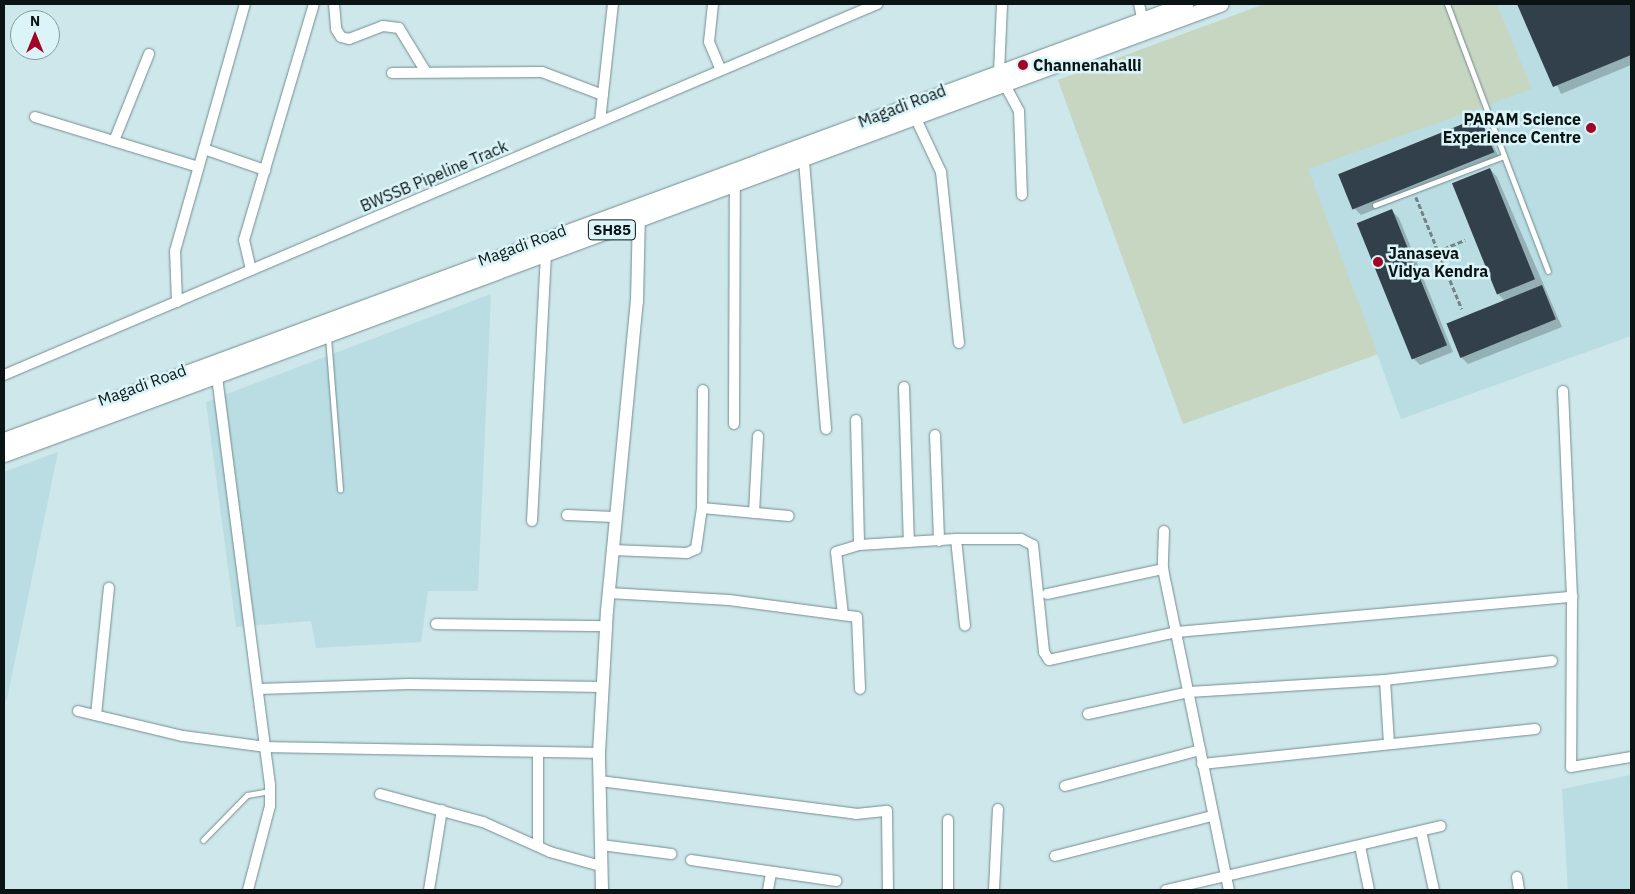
<!DOCTYPE html>
<html>
<head>
<meta charset="utf-8">
<style>
  body { margin:0 }
  #map { position:relative; width:1635px; height:894px; overflow:hidden; background:#cde7ea; font-family:"IBM Plex Sans",sans-serif }
  div>[style] { position:absolute }
  .built>* { inset:0; background:#b9dde2 }
  .green>* { inset:0; background:#c7d6c1 }
  .shadow>* { inset:0; background:#0003 }
  .building>* { inset:0; background:#31404b; transform-origin:0 0 }
  .path>* { height:2.5px; margin-top:-1.25px; transform-origin:0; background:repeating-linear-gradient(90deg,#728486 0 5px,transparent 0 7.5px) }
  .roads { filter:drop-shadow(0 0 1px #748c8f) drop-shadow(0 0 1px #748c8f) }
  .service>* { height:5px; margin:-2.5px; padding:0 2.5px; transform-origin:2.5px; border-radius:2.5px; background:#fff }
  .minor>* { height:10px; margin:-5px; padding:0 5px; transform-origin:5px; border-radius:5px; background:#fff }
  .tertiary>* { height:12px; margin:-6px; padding:0 6px; transform-origin:6px; border-radius:6px; background:#fff }
  .primary>* { height:15px; margin:-7.5px; padding:0 7.5px; transform-origin:7.5px; border-radius:7.5px; background:#fff }
  .dots>* { width:14px; height:14px; translate:-50% -50%; box-sizing:border-box; border:2px solid #daf4f8; border-radius:50% }
  span { translate:-50% -50%; white-space:nowrap; text-align:center; line-height:1.15; -webkit-text-stroke:5px #daf4f8; paint-order:stroke }
  .shield-label span { padding:1px 4px; background:#daf4f8; border:1px solid; border-radius:4px; -webkit-text-stroke-width:0 }
  .shield-label { font-size:15px; color:#0b1415; font-weight:700 }
  .poi-label { font-size:16px; color:#0b1415; font-weight:700 }
  .left { translate:0 -50%; text-align:left }
  .right { translate:-100% -50%; text-align:right }
  .street-label { font-size:16px; color:#0b1415 }
  .frame { position:absolute; inset:0; border:5px solid #0b1415; pointer-events:none }
  .north { position:absolute; left:10px; top:10px; width:50px; height:50px; box-sizing:border-box; background:#daf4f8; border:1px solid #879a9d; border-radius:50%; rotate:0deg; font-size:14px; font-weight:700; line-height:20px; text-align:center; color:#0b1415 }
  .north::after { content:''; display:block; margin:auto; width:18px; height:22px; background:#a20326; clip-path:polygon(50% 0,100% 100%,50% 72%,0 100%) }
</style>
</head>
<body>
<div id="map">
  <div class="built">
    <div style="clip-path:polygon(1265px 4px,1631px 4px,1631px 336px,1401px 419px,1377px 354px,1183px 424px,1058px 80px)"></div>
    <div style="clip-path:polygon(491px 294px,478px 591px,428px 591px,421px 642px,316px 648px,311px 621px,236px 627px,206px 402px)"></div>
    <div style="clip-path:polygon(58px 452px,7px 699px,4px 702px,4px 472px)"></div>
    <div style="clip-path:polygon(1631px 775px,1631px 890px,1568px 890px,1562px 789px)"></div>
  </div>
  <div class="green">
    <div style="clip-path:polygon(1265px 4px,1497px 4px,1532px 89px,1308px 169px,1378px 354px,1183px 424px,1058px 80px)"></div>
  </div>
  <div class="shadow">
    <div style="clip-path:polygon(1519px 4px,1631px 4px,1631px 65px,1561px 94px)"></div>
    <div style="clip-path:polygon(1480px 119px,1500px 159px,1361px 215px,1354px 208px,1340px 174px)"></div>
    <div style="clip-path:polygon(1490px 169px,1497px 177px,1562px 327px,1468px 364px,1461px 357px,1505px 301px,1498px 294px)"></div>
    <div style="clip-path:polygon(1392px 211px,1399px 218px,1453px 352px,1420px 365px,1413px 358px,1359px 224px)"></div>
  </div>
  <div class="building">
    <div style="clip-path:polygon(1517px 4px,1631px 4px,1631px 55px,1553px 87px)"></div>
    <div style="left:1480px;top:117px;width:38px;height:153px;rotate:68deg"></div>
    <div style="left:1490px;top:168px;width:120px;height:41px;rotate:68deg"></div>
    <div style="left:1392px;top:209px;width:147px;height:38px;rotate:68deg"></div>
    <div style="left:1542px;top:285px;width:37px;height:103px;rotate:68deg"></div>
  </div>
  <div class="path">
    <div style="left:1416px;top:197px;width:121px;rotate:67.7deg"></div>
    <div style="left:1416px;top:260px;width:53px;rotate:-22.2deg"></div>
  </div>
  <div class="roads">
    <div class="service">
      <div style="left:1447px;top:4px;width:162px;rotate:69.4deg"></div>
      <div style="left:1375px;top:205px;width:138px;rotate:-20.8deg"></div>
      <div style="left:1504px;top:156px;width:123px;rotate:69.1deg"></div>
      <div style="left:328px;top:337px;width:153px;rotate:85.5deg"></div>
      <div style="left:203px;top:840px;width:63px;rotate:-45.6deg"></div>
      <div style="left:247px;top:795px;width:23px;rotate:-10deg"></div>
    </div>
    <div class="minor">
      <div style="left:334px;top:4px;width:25px;rotate:85deg"></div>
      <div style="left:336px;top:29px;width:9px;rotate:58deg"></div>
      <div style="left:341px;top:37px;width:8px;rotate:14deg"></div>
      <div style="left:349px;top:39px;width:36px;rotate:-21deg"></div>
      <div style="left:383px;top:26px;width:16px;rotate:7deg"></div>
      <div style="left:399px;top:28px;width:52px;rotate:58.5deg"></div>
      <div style="left:713px;top:4px;width:38px;rotate:96deg"></div>
      <div style="left:709px;top:42px;width:30px;rotate:67deg"></div>
      <div style="left:1002px;top:4px;width:70px;rotate:92.5deg"></div>
      <div style="left:999px;top:74px;width:42px;rotate:61.6deg"></div>
      <div style="left:1019px;top:111px;width:84px;rotate:88deg"></div>
      <div style="left:1139px;top:4px;width:17px;rotate:77deg"></div>
      <div style="left:392px;top:73px;width:150px;rotate:-0.4deg"></div>
      <div style="left:542px;top:72px;width:65px;rotate:20.7deg"></div>
      <div style="left:35px;top:117px;width:171px;rotate:17deg"></div>
      <div style="left:916px;top:119px;width:59px;rotate:64.7deg"></div>
      <div style="left:941px;top:172px;width:172px;rotate:84deg"></div>
      <div style="left:600px;top:121px;width:118px;rotate:-83.7deg"></div>
      <div style="left:114px;top:141px;width:94px;rotate:-68.1deg"></div>
      <div style="left:204px;top:149px;width:65px;rotate:19deg"></div>
      <div style="left:804px;top:161px;width:269px;rotate:85.3deg"></div>
      <div style="left:251px;top:270px;width:31px;rotate:-103deg"></div>
      <div style="left:244px;top:240px;width:246px;rotate:-73.5deg"></div>
      <div style="left:177px;top:302px;width:51px;rotate:-92.2deg"></div>
      <div style="left:175px;top:251px;width:257px;rotate:-74.2deg"></div>
      <div style="left:4px;top:375px;width:949px;rotate:-23.02deg"></div>
      <div style="left:217px;top:377px;width:410px;rotate:82.6deg"></div>
      <div style="left:270px;top:784px;width:22px;rotate:90deg"></div>
      <div style="left:270px;top:806px;width:87px;rotate:104.7deg"></div>
      <div style="left:904px;top:387px;width:155px;rotate:88.2deg"></div>
      <div style="left:1563px;top:391px;width:206px;rotate:87.5deg"></div>
      <div style="left:1572px;top:597px;width:170px;rotate:90.3deg"></div>
      <div style="left:1571px;top:767px;width:61px;rotate:-9.5deg"></div>
      <div style="left:856px;top:420px;width:125px;rotate:88.6deg"></div>
      <div style="left:734px;top:424px;width:239px;rotate:-89.8deg"></div>
      <div style="left:935px;top:435px;width:106px;rotate:87.8deg"></div>
      <div style="left:702px;top:508px;width:118px;rotate:-89.5deg"></div>
      <div style="left:754px;top:513px;width:77px;rotate:-87deg"></div>
      <div style="left:567px;top:515px;width:47px;rotate:2.4deg"></div>
      <div style="left:532px;top:521px;width:266px;rotate:-87deg"></div>
      <div style="left:1164px;top:531px;width:38px;rotate:92deg"></div>
      <div style="left:1163px;top:569px;width:328px;rotate:78.4deg"></div>
      <div style="left:956px;top:539px;width:87px;rotate:84.1deg"></div>
      <div style="left:612px;top:550px;width:75px;rotate:2.3deg"></div>
      <div style="left:687px;top:553px;width:10px;rotate:-24deg"></div>
      <div style="left:696px;top:549px;width:41px;rotate:-81.7deg"></div>
      <div style="left:702px;top:508px;width:87px;rotate:5.3deg"></div>
      <div style="left:609px;top:593px;width:120px;rotate:3.3deg"></div>
      <div style="left:729px;top:600px;width:129px;rotate:7.6deg"></div>
      <div style="left:857px;top:617px;width:72px;rotate:87.6deg"></div>
      <div style="left:1047px;top:594px;width:119px;rotate:-12.2deg"></div>
      <div style="left:843px;top:615px;width:63px;rotate:-96.3deg"></div>
      <div style="left:836px;top:552px;width:24px;rotate:-17deg"></div>
      <div style="left:859px;top:545px;width:97px;rotate:-3.5deg"></div>
      <div style="left:956px;top:539px;width:65px"></div>
      <div style="left:1021px;top:539px;width:13px;rotate:27deg"></div>
      <div style="left:1033px;top:545px;width:108px;rotate:84.1deg"></div>
      <div style="left:1044px;top:652px;width:9px;rotate:58deg"></div>
      <div style="left:1049px;top:660px;width:130px;rotate:-12.4deg"></div>
      <div style="left:1176px;top:632px;width:398px;rotate:-5.1deg"></div>
      <div style="left:436px;top:624px;width:170px;rotate:0.7deg"></div>
      <div style="left:1385px;top:680px;width:63px;rotate:86.4deg"></div>
      <div style="left:259px;top:689px;width:150px;rotate:-1.9deg"></div>
      <div style="left:409px;top:684px;width:194px;rotate:0.9deg"></div>
      <div style="left:78px;top:711px;width:108px;rotate:13.4deg"></div>
      <div style="left:183px;top:736px;width:84px;rotate:7.5deg"></div>
      <div style="left:266px;top:747px;width:333px;rotate:1deg"></div>
      <div style="left:1088px;top:714px;width:103px;rotate:-12.3deg"></div>
      <div style="left:1189px;top:692px;width:196px;rotate:-3.5deg"></div>
      <div style="left:1385px;top:680px;width:168px;rotate:-6.5deg"></div>
      <div style="left:96px;top:715px;width:128px;rotate:-84.2deg"></div>
      <div style="left:538px;top:752px;width:94px;rotate:90deg"></div>
      <div style="left:1202px;top:764px;width:335px;rotate:-6deg"></div>
      <div style="left:600px;top:781px;width:258px;rotate:7.3deg"></div>
      <div style="left:856px;top:814px;width:31px;rotate:-6deg"></div>
      <div style="left:887px;top:811px;width:79px;rotate:89.3deg"></div>
      <div style="left:1065px;top:786px;width:140px;rotate:-14.9deg"></div>
      <div style="left:380px;top:794px;width:107px;rotate:15.2deg"></div>
      <div style="left:483px;top:822px;width:73px;rotate:24.1deg"></div>
      <div style="left:550px;top:852px;width:53px;rotate:15.4deg"></div>
      <div style="left:1421px;top:831px;width:60px;rotate:77.6deg"></div>
      <div style="left:601px;top:845px;width:71px;rotate:7.3deg"></div>
      <div style="left:1360px;top:846px;width:45px;rotate:78.4deg"></div>
      <div style="left:1055px;top:856px;width:162px;rotate:-14.3deg"></div>
      <div style="left:691px;top:860px;width:147px;rotate:8.2deg"></div>
      <div style="left:1517px;top:877px;width:13px;rotate:81deg"></div>
      <div style="left:429px;top:890px;width:81px;rotate:-80.8deg"></div>
      <div style="left:768px;top:890px;width:17px;rotate:-80deg"></div>
      <div style="left:948px;top:890px;width:70px;rotate:-90deg"></div>
      <div style="left:994px;top:890px;width:81px;rotate:-87.2deg"></div>
      <div style="left:1166px;top:890px;width:282px;rotate:-13.1deg"></div>
    </div>
    <div class="tertiary">
      <div style="left:602px;top:890px;width:137px;rotate:-91.3deg"></div>
      <div style="left:599px;top:753px;width:142px;rotate:-86.8deg"></div>
      <div style="left:607px;top:611px;width:311px;rotate:-84.5deg"></div>
      <div style="left:637px;top:301px;width:90px;rotate:-88.7deg"></div>
    </div>
    <div class="primary">
      <div style="left:4px;top:440px;width:1259px;rotate:-20.26deg"></div>
      <div style="left:4px;top:454px;width:1297px;rotate:-20.31deg"></div>
    </div>
  </div>
  <div class="dots">
    <div style="left:1023px;top:65px;background:#a20326"></div>
    <div style="left:1591px;top:128px;background:#a20326"></div>
    <div style="left:1378px;top:262px;background:#a20326"></div>
  </div>
  <div class="shield-label">
    <span style="left:612px;top:230px">SH85</span>
  </div>
  <div class="poi-label">
    <span class="left" style="left:1033px;top:65px">Channenahalli</span>
    <span class="right" style="left:1581px;top:128px">PARAM Science<br>Experience Centre</span>
    <span class="left" style="left:1388px;top:262px">Janaseva<br>Vidya Kendra</span>
  </div>
  <div class="street-label">
    <span style="left:902px;top:106px;rotate:-21deg">Magadi Road</span>
    <span style="left:434px;top:176px;rotate:-23deg">BWSSB Pipeline Track</span>
    <span style="left:522px;top:245px;rotate:-20deg">Magadi Road</span>
    <span style="left:142px;top:385px;rotate:-20deg">Magadi Road</span>
  </div>
  <div class="frame"></div>
  <div class="north">N</div>
</div>
</body>
</html>
